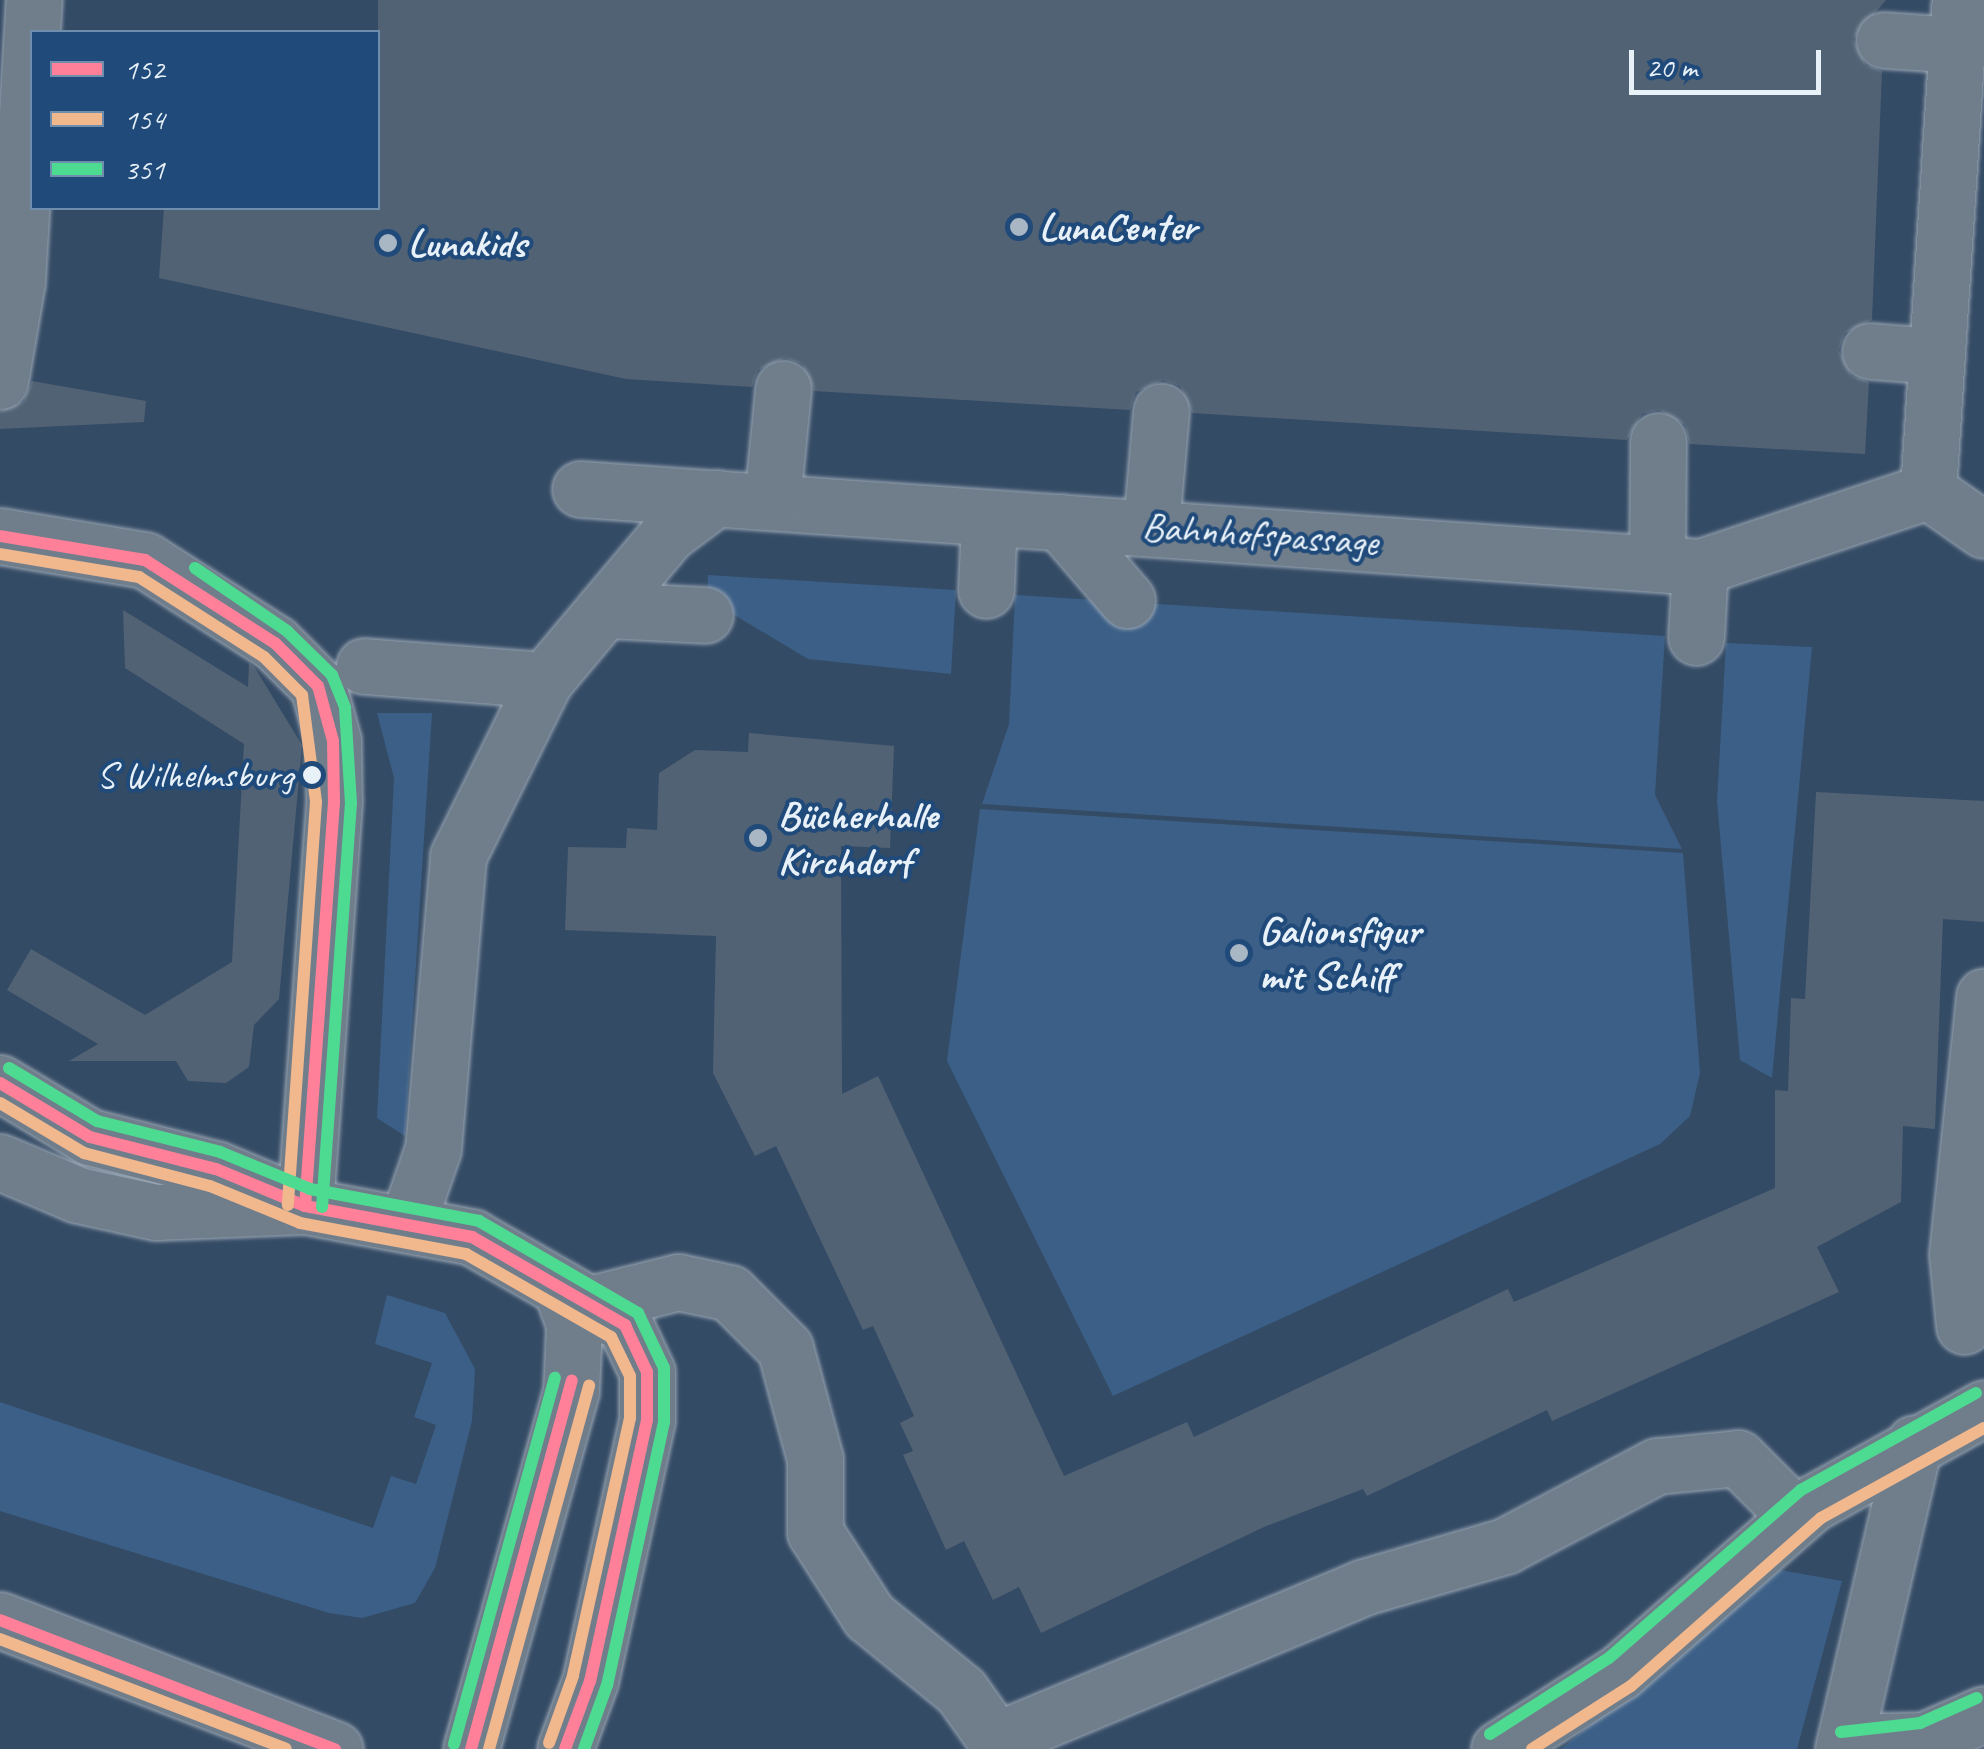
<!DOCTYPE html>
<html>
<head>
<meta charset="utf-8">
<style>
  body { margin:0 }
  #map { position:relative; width:1984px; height:1749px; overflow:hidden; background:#344b65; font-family:Caveat,sans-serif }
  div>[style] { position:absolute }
  .green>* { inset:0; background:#3b5f87 }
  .building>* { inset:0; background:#516275 }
  .roads { filter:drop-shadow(0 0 2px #9aa6b3) drop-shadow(0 0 2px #9aa6b3) }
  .minor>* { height:55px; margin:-27.5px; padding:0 27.5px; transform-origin:27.5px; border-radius:27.5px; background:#707e8c }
  .major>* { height:55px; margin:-27.5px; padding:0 27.5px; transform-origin:27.5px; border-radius:27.5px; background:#707e8c }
  .bus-1>* { height:12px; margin:-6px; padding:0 6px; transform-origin:6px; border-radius:6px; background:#ff8098 }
  .bus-2>* { height:12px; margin:-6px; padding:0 6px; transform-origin:6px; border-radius:6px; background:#f1b78d }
  .bus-3>* { height:12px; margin:-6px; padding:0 6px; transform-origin:6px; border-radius:6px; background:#4ddb92 }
  .dots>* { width:28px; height:28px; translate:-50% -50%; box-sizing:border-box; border:5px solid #1f4a7a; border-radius:50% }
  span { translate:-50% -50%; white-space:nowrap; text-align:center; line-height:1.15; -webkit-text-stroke:8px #1f4a7a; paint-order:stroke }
  .bus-label { font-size:38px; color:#e8f1f8 }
  .right { translate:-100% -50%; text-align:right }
  .poi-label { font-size:40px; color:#e8f1f8; font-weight:700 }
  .left { translate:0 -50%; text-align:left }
  .street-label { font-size:40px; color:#e8f1f8 }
  .legend { position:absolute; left:30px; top:30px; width:350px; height:180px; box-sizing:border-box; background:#1f4a7a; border:2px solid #6f8dac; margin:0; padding:12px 18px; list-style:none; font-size:30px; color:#e8f1f8 }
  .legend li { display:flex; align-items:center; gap:20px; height:50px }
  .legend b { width:50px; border:2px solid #6f8dac }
  .scale { position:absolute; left:1629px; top:50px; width:192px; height:45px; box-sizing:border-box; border:5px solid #e8f1f8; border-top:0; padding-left:12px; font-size:30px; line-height:35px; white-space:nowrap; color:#e8f1f8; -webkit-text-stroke:8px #1f4a7a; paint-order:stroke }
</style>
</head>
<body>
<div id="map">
  <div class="green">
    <div style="clip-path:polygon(708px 575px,956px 590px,951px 674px,808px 659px,731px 613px,707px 610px)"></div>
    <div style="clip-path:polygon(1015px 595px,1665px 636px,1655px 795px,1682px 849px,982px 804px,1009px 724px)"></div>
    <div style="clip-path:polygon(1726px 643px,1812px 647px,1772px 1078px,1740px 1060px,1717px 801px)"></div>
    <div style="clip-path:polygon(377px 713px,432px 713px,405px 1136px,377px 1118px,394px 778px)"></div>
    <div style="clip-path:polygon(980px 809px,1683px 853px,1700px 1073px,1690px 1116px,1660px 1144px,1113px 1396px,947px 1061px)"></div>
    <div style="clip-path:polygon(387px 1295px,445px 1313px,475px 1369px,472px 1421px,435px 1568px,415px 1603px,362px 1618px,329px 1613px,0 1511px,0 1402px,373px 1528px,391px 1476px,416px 1484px,436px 1425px,414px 1417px,432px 1363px,375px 1344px)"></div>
    <div style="clip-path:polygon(1780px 1570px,1842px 1581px,1797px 1749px,1561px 1749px)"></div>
  </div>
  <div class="building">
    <div style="clip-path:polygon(378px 0,1886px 0,1853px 39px,1866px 65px,1882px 71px,1872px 320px,1845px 333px,1839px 350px,1852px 376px,1869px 382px,1865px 454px,1689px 444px,1685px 425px,1659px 410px,1642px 414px,1627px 440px,1192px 413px,1180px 386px,1163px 380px,1136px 392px,1130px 410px,814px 391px,802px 364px,785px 358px,758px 370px,752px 387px,626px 379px,159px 278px,164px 208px,378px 208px)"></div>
    <div style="clip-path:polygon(32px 381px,146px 401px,144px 422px,0 429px,0 411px,23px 402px)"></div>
    <div style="clip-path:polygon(123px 610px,248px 687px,249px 663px,255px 668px,302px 745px,279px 999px,254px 1025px,249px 1067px,226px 1083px,188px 1081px,176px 1061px,69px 1061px,98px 1044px,7px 990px,31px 949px,145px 1015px,232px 962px,244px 744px,125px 668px)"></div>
    <div style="clip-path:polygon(749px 733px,894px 746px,890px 848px,841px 846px,842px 1094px,878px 1076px,1064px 1476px,1187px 1422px,1194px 1437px,1508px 1289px,1514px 1302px,1775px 1188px,1775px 1090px,1788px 1091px,1791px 998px,1805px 999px,1816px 792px,1984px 801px,1984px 922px,1943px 919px,1935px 1129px,1903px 1126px,1901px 1202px,1817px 1247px,1839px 1292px,1552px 1421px,1547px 1410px,1367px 1496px,1363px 1489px,1264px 1527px,1041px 1633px,1019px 1587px,993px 1600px,964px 1541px,946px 1550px,903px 1455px,913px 1451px,900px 1423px,914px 1416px,873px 1326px,863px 1330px,776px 1146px,755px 1156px,713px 1073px,716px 936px,565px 930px,568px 847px,626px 848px,627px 828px,657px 830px,659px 773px,695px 750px,748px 752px)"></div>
  </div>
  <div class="roads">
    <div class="minor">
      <div style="left:1884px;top:40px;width:73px;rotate:3.9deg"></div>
      <div style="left:1870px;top:351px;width:67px;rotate:4.3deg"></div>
      <div style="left:0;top:381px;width:100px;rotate:-80.3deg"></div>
      <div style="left:17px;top:282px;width:283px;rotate:-86.6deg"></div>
      <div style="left:580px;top:489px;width:1123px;rotate:3.98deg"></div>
      <div style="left:1700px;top:567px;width:240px;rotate:-18.4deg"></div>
      <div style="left:1928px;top:491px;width:492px;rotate:-86.3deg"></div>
      <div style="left:1928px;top:491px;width:68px;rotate:34.9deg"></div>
      <div style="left:772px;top:502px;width:114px;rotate:-84.4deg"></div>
      <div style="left:1060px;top:522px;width:103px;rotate:49.3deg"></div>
      <div style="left:1151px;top:526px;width:115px;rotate:-85deg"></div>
      <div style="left:0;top:536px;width:147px;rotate:9.4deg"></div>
      <div style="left:145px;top:560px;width:154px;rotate:32.6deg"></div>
      <div style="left:275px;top:643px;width:61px;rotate:45deg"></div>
      <div style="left:318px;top:686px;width:57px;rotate:74.7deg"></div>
      <div style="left:333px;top:741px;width:61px;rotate:89.1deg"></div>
      <div style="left:334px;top:802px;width:405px;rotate:94.1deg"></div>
      <div style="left:1657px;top:563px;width:122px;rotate:-89.5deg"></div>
      <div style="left:986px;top:590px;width:71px;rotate:-87.6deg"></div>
      <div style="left:604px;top:610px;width:101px;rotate:2.8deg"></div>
      <div style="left:1696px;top:637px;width:70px;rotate:-86.7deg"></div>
      <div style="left:364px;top:666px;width:182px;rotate:4.4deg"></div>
      <div style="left:0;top:1083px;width:105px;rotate:31deg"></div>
      <div style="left:90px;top:1137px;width:130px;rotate:14.3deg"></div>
      <div style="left:216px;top:1169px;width:83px;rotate:22.6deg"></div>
      <div style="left:0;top:1162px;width:85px;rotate:22.9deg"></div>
      <div style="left:78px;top:1195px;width:80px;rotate:12.3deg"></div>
      <div style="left:156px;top:1212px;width:149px;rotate:-2.3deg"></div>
      <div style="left:305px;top:1206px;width:170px;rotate:10.5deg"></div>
      <div style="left:472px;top:1237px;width:177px;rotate:29.9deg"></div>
      <div style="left:625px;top:1325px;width:52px;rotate:64.9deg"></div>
      <div style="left:647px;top:1372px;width:48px;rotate:90deg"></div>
      <div style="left:647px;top:1420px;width:267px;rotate:102.3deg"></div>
      <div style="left:590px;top:1681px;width:72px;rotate:110.2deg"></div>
      <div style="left:408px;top:1221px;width:76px;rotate:-70.9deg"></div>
      <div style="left:433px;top:1149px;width:294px;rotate:-85.1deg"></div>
      <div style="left:458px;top:856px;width:196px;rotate:-63.7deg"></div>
      <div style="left:545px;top:680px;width:192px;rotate:-49.9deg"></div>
      <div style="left:669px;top:533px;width:59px;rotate:-36.7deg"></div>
      <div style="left:594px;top:1303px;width:87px;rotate:-14deg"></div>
      <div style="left:678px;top:1282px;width:53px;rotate:11.9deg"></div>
      <div style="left:730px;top:1293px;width:78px;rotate:45deg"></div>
      <div style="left:785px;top:1348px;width:115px;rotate:74.9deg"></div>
      <div style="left:815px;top:1459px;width:73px;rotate:90deg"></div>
      <div style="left:815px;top:1532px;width:100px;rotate:57.3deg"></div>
      <div style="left:869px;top:1616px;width:119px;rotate:39.2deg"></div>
      <div style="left:961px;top:1691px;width:71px;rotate:54.7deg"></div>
      <div style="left:1964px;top:1326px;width:72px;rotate:-95.6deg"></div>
      <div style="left:1957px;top:1254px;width:259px;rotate:-84deg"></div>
      <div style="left:999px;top:1739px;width:395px;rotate:-22.6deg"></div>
      <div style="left:1364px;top:1587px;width:147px;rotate:-16.2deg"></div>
      <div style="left:1505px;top:1546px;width:172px;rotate:-27.8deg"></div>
      <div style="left:1657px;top:1466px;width:81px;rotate:-5.6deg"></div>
      <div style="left:1738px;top:1458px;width:82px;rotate:45deg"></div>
      <div style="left:1845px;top:1742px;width:80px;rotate:-1.4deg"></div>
      <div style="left:1925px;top:1740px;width:64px;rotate:-23.8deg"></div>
      <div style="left:471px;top:1749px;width:372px;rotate:-74.4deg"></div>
      <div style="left:571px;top:1391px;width:67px;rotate:-87.4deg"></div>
      <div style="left:574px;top:1324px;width:38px;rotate:-110deg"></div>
      <div style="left:1499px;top:1749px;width:143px;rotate:-32.5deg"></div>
      <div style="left:1620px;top:1672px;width:254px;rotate:-41.3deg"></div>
      <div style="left:1811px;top:1504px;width:198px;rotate:-29deg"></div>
      <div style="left:1843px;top:1749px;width:314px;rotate:-76.9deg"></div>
    </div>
    <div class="major">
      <div style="left:0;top:1620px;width:359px;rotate:21.1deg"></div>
    </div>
  </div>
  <div class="bus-1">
    <div style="left:0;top:536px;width:147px;rotate:9.4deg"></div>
    <div style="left:145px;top:560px;width:154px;rotate:32.6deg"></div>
    <div style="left:275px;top:643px;width:61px;rotate:45deg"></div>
    <div style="left:318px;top:686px;width:57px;rotate:74.7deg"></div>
    <div style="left:333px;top:741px;width:61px;rotate:89.1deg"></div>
    <div style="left:334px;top:802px;width:405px;rotate:94.1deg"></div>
    <div style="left:0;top:1083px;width:105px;rotate:31deg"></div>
    <div style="left:90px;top:1137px;width:130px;rotate:14.3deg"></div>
    <div style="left:216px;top:1169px;width:96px;rotate:22.6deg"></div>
    <div style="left:305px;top:1206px;width:170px;rotate:10.5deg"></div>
    <div style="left:472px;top:1237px;width:177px;rotate:29.9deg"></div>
    <div style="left:625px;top:1325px;width:52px;rotate:64.9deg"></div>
    <div style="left:647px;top:1372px;width:48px;rotate:90deg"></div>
    <div style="left:647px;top:1420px;width:267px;rotate:102.3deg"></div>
    <div style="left:590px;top:1681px;width:72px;rotate:110.2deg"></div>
    <div style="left:0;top:1620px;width:359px;rotate:21.1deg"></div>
    <div style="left:471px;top:1749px;width:382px;rotate:-74.7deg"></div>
  </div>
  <div class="bus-2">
    <div style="left:0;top:554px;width:141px;rotate:9.4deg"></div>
    <div style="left:139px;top:577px;width:148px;rotate:32.6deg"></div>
    <div style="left:264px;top:657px;width:54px;rotate:45deg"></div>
    <div style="left:302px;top:695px;width:108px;rotate:82.5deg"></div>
    <div style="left:316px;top:802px;width:404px;rotate:94deg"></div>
    <div style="left:0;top:1103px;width:98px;rotate:30.8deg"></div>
    <div style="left:84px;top:1153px;width:130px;rotate:14.7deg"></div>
    <div style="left:210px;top:1186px;width:97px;rotate:22.3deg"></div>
    <div style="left:300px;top:1223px;width:169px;rotate:10.6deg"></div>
    <div style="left:466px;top:1254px;width:167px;rotate:29.8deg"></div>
    <div style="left:611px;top:1337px;width:43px;rotate:64deg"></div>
    <div style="left:630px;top:1376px;width:42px;rotate:90deg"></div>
    <div style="left:630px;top:1418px;width:264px;rotate:102.5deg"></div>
    <div style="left:573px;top:1676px;width:71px;rotate:109.7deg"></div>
    <div style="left:0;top:1639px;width:306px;rotate:21deg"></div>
    <div style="left:489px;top:1749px;width:377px;rotate:-74.6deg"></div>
    <div style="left:1532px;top:1749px;width:117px;rotate:-32.5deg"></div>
    <div style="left:1631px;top:1686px;width:254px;rotate:-41.5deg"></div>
    <div style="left:1821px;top:1518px;width:186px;rotate:-28.9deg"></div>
  </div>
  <div class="bus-3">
    <div style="left:195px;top:568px;width:112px;rotate:34.4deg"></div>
    <div style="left:287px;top:631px;width:63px;rotate:44.4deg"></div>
    <div style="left:332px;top:675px;width:35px;rotate:68deg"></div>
    <div style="left:345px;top:708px;width:95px;rotate:86.4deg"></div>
    <div style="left:351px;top:803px;width:405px;rotate:94.1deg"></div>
    <div style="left:9px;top:1068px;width:103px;rotate:31.1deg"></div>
    <div style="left:97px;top:1121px;width:127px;rotate:14.1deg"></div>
    <div style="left:220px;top:1152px;width:97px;rotate:22.3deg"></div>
    <div style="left:310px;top:1189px;width:172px;rotate:10.7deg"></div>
    <div style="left:479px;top:1221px;width:184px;rotate:30.1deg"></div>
    <div style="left:638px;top:1313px;width:61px;rotate:64.7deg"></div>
    <div style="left:664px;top:1368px;width:54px;rotate:90deg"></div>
    <div style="left:664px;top:1422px;width:269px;rotate:102.2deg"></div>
    <div style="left:607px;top:1685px;width:68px;rotate:109.8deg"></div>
    <div style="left:1841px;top:1732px;width:80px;rotate:-6.5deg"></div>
    <div style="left:1920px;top:1723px;width:62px;rotate:-23.7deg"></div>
    <div style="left:1490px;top:1734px;width:141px;rotate:-32.6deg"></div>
    <div style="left:1609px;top:1658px;width:255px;rotate:-41.2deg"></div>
    <div style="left:1801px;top:1490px;width:200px;rotate:-29deg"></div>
    <div style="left:454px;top:1744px;width:380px;rotate:-74.6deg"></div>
  </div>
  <div class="dots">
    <div style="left:1019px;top:227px;background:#a9b7c5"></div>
    <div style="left:388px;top:243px;background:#a9b7c5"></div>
    <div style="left:312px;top:775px;background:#e8f1f8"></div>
    <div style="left:758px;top:838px;background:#a9b7c5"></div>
    <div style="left:1239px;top:953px;background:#a9b7c5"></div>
  </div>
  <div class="bus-label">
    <span class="right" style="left:293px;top:775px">S Wilhelmsburg</span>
  </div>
  <div class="poi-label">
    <span class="left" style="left:1039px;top:227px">LunaCenter</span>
    <span class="left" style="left:408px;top:243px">Lunakids</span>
    <span class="left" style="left:778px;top:838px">Bücherhalle<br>Kirchdorf</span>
    <span class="left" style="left:1259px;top:953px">Galionsfigur<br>mit Schiff</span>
  </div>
  <div class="street-label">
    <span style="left:1260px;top:534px;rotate:4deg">Bahnhofspassage</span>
  </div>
  <ul class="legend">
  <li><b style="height:12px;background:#ff8098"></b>152</li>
  <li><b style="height:12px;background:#f1b78d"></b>154</li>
  <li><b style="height:12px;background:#4ddb92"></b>351</li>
  </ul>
  <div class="scale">20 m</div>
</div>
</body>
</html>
